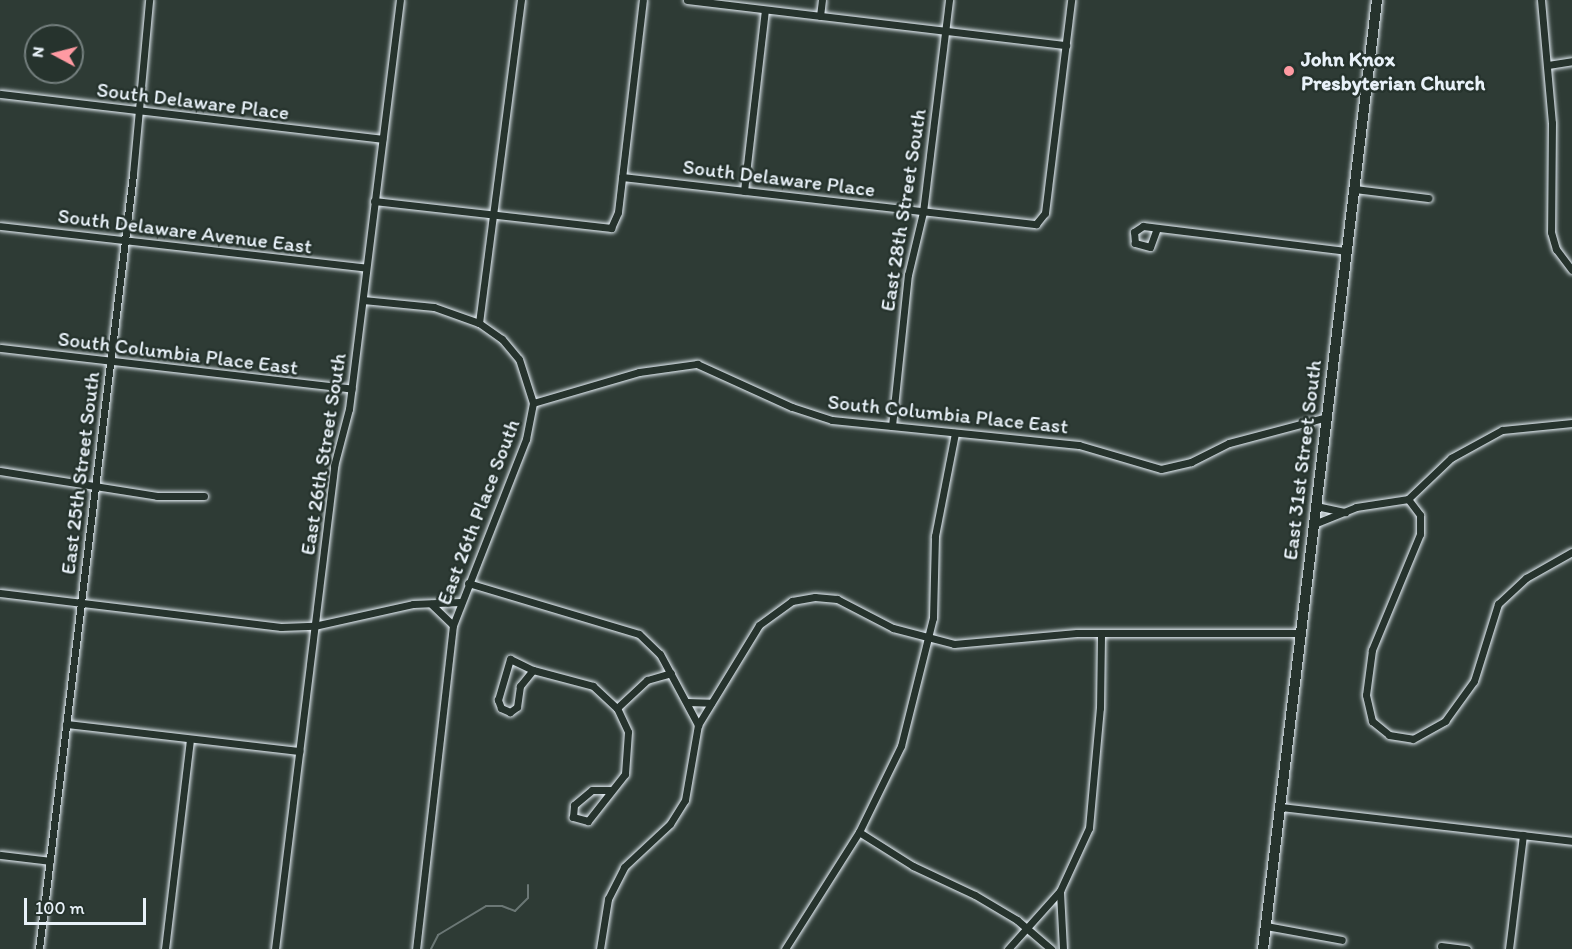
<!DOCTYPE html>
<html>
<head>
<meta charset="utf-8">
<style>
  body { margin:0 }
  #map { position:relative; width:1572px; height:949px; overflow:hidden; background:#2e3b35; font-family:Itim,sans-serif }
  div>[style] { position:absolute }
  .stream>* { height:2px; margin:-1px; padding:0 1px; transform-origin:1px; border-radius:1px; background:#6b7775 }
  .roads { filter:drop-shadow(0 0 2px #e8f1f8) drop-shadow(0 0 2px #e8f1f8) }
  .street>* { height:7px; margin:-3.5px; padding:0 3.5px; transform-origin:3.5px; border-radius:3.5px; background:#26332d }
  .secondary>* { height:10px; margin:-5px; padding:0 5px; transform-origin:5px; border-radius:5px; background:#26332d }
  .dots>* { width:16px; height:16px; translate:-50% -50%; box-sizing:border-box; border:3px solid #26332d; border-radius:50% }
  span { translate:-50% -50%; white-space:nowrap; text-align:center; line-height:1.15; -webkit-text-stroke:5px #26332d; paint-order:stroke }
  .poi-label { font-size:21px; color:#e8f1f8; font-weight:700 }
  .left { translate:0 -50%; text-align:left }
  .street-label { font-size:21px; color:#e8f1f8 }
  .north { position:absolute; left:24px; top:24px; width:60px; height:60px; box-sizing:border-box; background:#26332d; border:2px solid #747f7e; border-radius:50%; rotate:277deg; font-size:16px; font-weight:700; line-height:24px; text-align:center; color:#e8f1f8 }
  .north::after { content:''; display:block; margin:auto; width:21px; height:27px; background:#ff9aa2; clip-path:polygon(50% 0,100% 100%,50% 72%,0 100%) }
  .scale { position:absolute; left:24px; top:898px; width:122px; height:27px; box-sizing:border-box; border:3px solid #e8f1f8; border-top:0; padding-left:8px; font-size:18px; line-height:21px; white-space:nowrap; color:#e8f1f8; -webkit-text-stroke:4px #26332d; paint-order:stroke }
</style>
</head>
<body>
<div id="map">
  <div class="stream">
    <div style="left:431px;top:949px;width:16px;rotate:-63deg"></div>
    <div style="left:438px;top:935px;width:56px;rotate:-31.1deg"></div>
    <div style="left:486px;top:906px;width:16px"></div>
    <div style="left:502px;top:906px;width:14px;rotate:21deg"></div>
    <div style="left:515px;top:911px;width:18px;rotate:-45deg"></div>
    <div style="left:528px;top:898px;width:13px;rotate:-90deg"></div>
  </div>
  <div class="roads">
    <div class="street">
      <div style="left:687px;top:0;width:382px;rotate:6.8deg"></div>
      <div style="left:1541px;top:0;width:123px;rotate:84.9deg"></div>
      <div style="left:1552px;top:123px;width:109px;rotate:90.5deg"></div>
      <div style="left:1551px;top:232px;width:18px;rotate:74deg"></div>
      <div style="left:1556px;top:249px;width:26px;rotate:53deg"></div>
      <div style="left:820px;top:16px;width:16px;rotate:-83deg"></div>
      <div style="left:1548px;top:65px;width:24px;rotate:-9deg"></div>
      <div style="left:0;top:94px;width:385px;rotate:6.7deg"></div>
      <div style="left:622px;top:177px;width:417px;rotate:6.5deg"></div>
      <div style="left:1036px;top:224px;width:14px;rotate:-51deg"></div>
      <div style="left:1045px;top:213px;width:215px;rotate:-83deg"></div>
      <div style="left:1354px;top:189px;width:75px;rotate:6.9deg"></div>
      <div style="left:744px;top:191px;width:182px;rotate:-83.4deg"></div>
      <div style="left:374px;top:201px;width:239px;rotate:6.5deg"></div>
      <div style="left:611px;top:228px;width:17px;rotate:-66deg"></div>
      <div style="left:618px;top:212px;width:213px;rotate:-83.3deg"></div>
      <div style="left:0;top:226px;width:368px;rotate:6.5deg"></div>
      <div style="left:1157px;top:228px;width:20px;rotate:110deg"></div>
      <div style="left:1150px;top:247px;width:16px;rotate:-165deg"></div>
      <div style="left:1135px;top:243px;width:11px;rotate:-95deg"></div>
      <div style="left:1134px;top:232px;width:11px;rotate:-34deg"></div>
      <div style="left:1143px;top:226px;width:206px;rotate:7deg"></div>
      <div style="left:363px;top:300px;width:71px;rotate:5.6deg"></div>
      <div style="left:434px;top:307px;width:48px;rotate:19.6deg"></div>
      <div style="left:479px;top:323px;width:28px;rotate:35deg"></div>
      <div style="left:502px;top:339px;width:26px;rotate:50deg"></div>
      <div style="left:519px;top:359px;width:46px;rotate:72.3deg"></div>
      <div style="left:533px;top:403px;width:37px;rotate:101deg"></div>
      <div style="left:526px;top:439px;width:200px;rotate:111.4deg"></div>
      <div style="left:453px;top:625px;width:326px;rotate:96.5deg"></div>
      <div style="left:479px;top:323px;width:326px;rotate:-82.6deg"></div>
      <div style="left:0;top:348px;width:354px;rotate:6.6deg"></div>
      <div style="left:533px;top:403px;width:110px;rotate:-16.3deg"></div>
      <div style="left:639px;top:372px;width:59px;rotate:-7.9deg"></div>
      <div style="left:697px;top:364px;width:104px;rotate:24.4deg"></div>
      <div style="left:792px;top:407px;width:42px;rotate:18deg"></div>
      <div style="left:832px;top:420px;width:248px;rotate:5.8deg"></div>
      <div style="left:1079px;top:445px;width:85px;rotate:16.3deg"></div>
      <div style="left:1161px;top:469px;width:31px;rotate:-13deg"></div>
      <div style="left:1191px;top:462px;width:42px;rotate:-26.6deg"></div>
      <div style="left:1229px;top:443px;width:101px;rotate:-14.9deg"></div>
      <div style="left:1572px;top:423px;width:70px;rotate:174.3deg"></div>
      <div style="left:1502px;top:430px;width:58px;rotate:151.2deg"></div>
      <div style="left:1451px;top:458px;width:59px;rotate:136.4deg"></div>
      <div style="left:1408px;top:499px;width:20px;rotate:53deg"></div>
      <div style="left:1420px;top:515px;width:19px;rotate:90deg"></div>
      <div style="left:1420px;top:534px;width:126px;rotate:112.5deg"></div>
      <div style="left:1372px;top:650px;width:45px;rotate:97.6deg"></div>
      <div style="left:1366px;top:695px;width:27px;rotate:77deg"></div>
      <div style="left:1372px;top:721px;width:22px;rotate:39deg"></div>
      <div style="left:1389px;top:735px;width:24px;rotate:9deg"></div>
      <div style="left:1413px;top:739px;width:37px;rotate:-29deg"></div>
      <div style="left:1445px;top:721px;width:49px;rotate:-54.1deg"></div>
      <div style="left:1474px;top:681px;width:81px;rotate:-72.7deg"></div>
      <div style="left:1498px;top:604px;width:38px;rotate:-43deg"></div>
      <div style="left:1526px;top:578px;width:53px;rotate:-29.5deg"></div>
      <div style="left:892px;top:426px;width:152px;rotate:-84deg"></div>
      <div style="left:908px;top:275px;width:65px;rotate:-76.6deg"></div>
      <div style="left:923px;top:212px;width:214px;rotate:-83deg"></div>
      <div style="left:0;top:471px;width:159px;rotate:9deg"></div>
      <div style="left:157px;top:496px;width:47px"></div>
      <div style="left:1316px;top:506px;width:30px;rotate:12deg"></div>
      <div style="left:1314px;top:524px;width:45px;rotate:-22deg"></div>
      <div style="left:1356px;top:507px;width:53px;rotate:-8.7deg"></div>
      <div style="left:468px;top:583px;width:178px;rotate:16.6deg"></div>
      <div style="left:639px;top:634px;width:29px;rotate:44deg"></div>
      <div style="left:660px;top:654px;width:81px;rotate:61.8deg"></div>
      <div style="left:0;top:593px;width:283px;rotate:6.9deg"></div>
      <div style="left:281px;top:627px;width:33px;rotate:-2deg"></div>
      <div style="left:314px;top:626px;width:101px;rotate:-12.5deg"></div>
      <div style="left:413px;top:604px;width:47px;rotate:-2.4deg"></div>
      <div style="left:431px;top:604px;width:30px;rotate:44deg"></div>
      <div style="left:533px;top:670px;width:21px;rotate:129deg"></div>
      <div style="left:520px;top:686px;width:21px;rotate:98deg"></div>
      <div style="left:517px;top:707px;width:9px;rotate:144deg"></div>
      <div style="left:510px;top:712px;width:10px;rotate:-156deg"></div>
      <div style="left:501px;top:708px;width:9px;rotate:-111deg"></div>
      <div style="left:498px;top:700px;width:43px;rotate:-73.7deg"></div>
      <div style="left:510px;top:659px;width:25px;rotate:26deg"></div>
      <div style="left:533px;top:670px;width:62px;rotate:14.9deg"></div>
      <div style="left:593px;top:686px;width:33px;rotate:43deg"></div>
      <div style="left:617px;top:708px;width:26px;rotate:65deg"></div>
      <div style="left:628px;top:732px;width:42px;rotate:94.1deg"></div>
      <div style="left:625px;top:774px;width:60px;rotate:128.2deg"></div>
      <div style="left:588px;top:821px;width:16px;rotate:-165deg"></div>
      <div style="left:573px;top:817px;width:12px;rotate:-85deg"></div>
      <div style="left:574px;top:805px;width:23px;rotate:-40deg"></div>
      <div style="left:592px;top:790px;width:19px"></div>
      <div style="left:687px;top:702px;width:24px;rotate:2deg"></div>
      <div style="left:617px;top:708px;width:41px;rotate:-43deg"></div>
      <div style="left:647px;top:680px;width:25px;rotate:-16deg"></div>
      <div style="left:66px;top:724px;width:235px;rotate:6.6deg"></div>
      <div style="left:1280px;top:807px;width:294px;rotate:6.6deg"></div>
      <div style="left:859px;top:832px;width:64px;rotate:32.2deg"></div>
      <div style="left:913px;top:866px;width:68px;rotate:25.1deg"></div>
      <div style="left:975px;top:895px;width:49px;rotate:30.8deg"></div>
      <div style="left:1017px;top:920px;width:45px;rotate:40.5deg"></div>
      <div style="left:0;top:855px;width:50px;rotate:6.8deg"></div>
      <div style="left:1060px;top:892px;width:57px;rotate:87deg"></div>
      <div style="left:1266px;top:926px;width:77px;rotate:10.4deg"></div>
      <div style="left:1441px;top:946px;width:26px;rotate:7deg"></div>
      <div style="left:39px;top:949px;width:781px;rotate:-83.08deg"></div>
      <div style="left:133px;top:174px;width:175px;rotate:-84.7deg"></div>
      <div style="left:165px;top:949px;width:211px;rotate:-83.2deg"></div>
      <div style="left:275px;top:949px;width:487px;rotate:-83deg"></div>
      <div style="left:334px;top:466px;width:59px;rotate:-75.3deg"></div>
      <div style="left:349px;top:409px;width:412px;rotate:-82.9deg"></div>
      <div style="left:600px;top:949px;width:51px;rotate:-80.9deg"></div>
      <div style="left:608px;top:899px;width:36px;rotate:-63deg"></div>
      <div style="left:624px;top:867px;width:63px;rotate:-43.1deg"></div>
      <div style="left:670px;top:824px;width:28px;rotate:-58deg"></div>
      <div style="left:685px;top:800px;width:76px;rotate:-80.2deg"></div>
      <div style="left:698px;top:725px;width:117px;rotate:-58.6deg"></div>
      <div style="left:759px;top:625px;width:41px;rotate:-36deg"></div>
      <div style="left:792px;top:601px;width:23px;rotate:-10deg"></div>
      <div style="left:815px;top:597px;width:22px;rotate:5deg"></div>
      <div style="left:837px;top:599px;width:63px;rotate:27.4deg"></div>
      <div style="left:893px;top:628px;width:63px;rotate:14.7deg"></div>
      <div style="left:954px;top:644px;width:123px;rotate:-5.1deg"></div>
      <div style="left:1077px;top:633px;width:224px"></div>
      <div style="left:785px;top:949px;width:138px;rotate:-57.7deg"></div>
      <div style="left:859px;top:832px;width:96px;rotate:-64deg"></div>
      <div style="left:901px;top:746px;width:132px;rotate:-76deg"></div>
      <div style="left:933px;top:618px;width:82px;rotate:-88.6deg"></div>
      <div style="left:935px;top:536px;width:105px;rotate:-79deg"></div>
      <div style="left:1008px;top:949px;width:78px;rotate:-48.1deg"></div>
      <div style="left:1060px;top:891px;width:69px;rotate:-65.3deg"></div>
      <div style="left:1089px;top:828px;width:121px;rotate:-84.8deg"></div>
      <div style="left:1100px;top:708px;width:75px;rotate:-89.2deg"></div>
      <div style="left:1509px;top:949px;width:115px;rotate:-83deg"></div>
    </div>
    <div class="secondary">
      <div style="left:1263px;top:949px;width:956px;rotate:-83.15deg"></div>
    </div>
  </div>
  <div class="dots">
    <div style="left:1289px;top:71px;background:#ff9aa2"></div>
  </div>
  <div class="poi-label">
    <span class="left" style="left:1301px;top:71px">John Knox<br>Presbyterian Church</span>
  </div>
  <div class="street-label">
    <span style="left:193px;top:101px;rotate:7deg">South Delaware Place</span>
    <span style="left:779px;top:178px;rotate:7deg">South Delaware Place</span>
    <span style="left:903px;top:210px;rotate:-81deg">East 28th Street South</span>
    <span style="left:185px;top:231px;rotate:7deg">South Delaware Avenue East</span>
    <span style="left:178px;top:353px;rotate:7deg">South Columbia Place East</span>
    <span style="left:948px;top:414px;rotate:6deg">South Columbia Place East</span>
    <span style="left:323px;top:454px;rotate:-81deg">East 26th Street South</span>
    <span style="left:1302px;top:460px;rotate:-83deg">East 31st Street South</span>
    <span style="left:80px;top:473px;rotate:-83deg">East 25th Street South</span>
    <span style="left:478px;top:512px;rotate:-69deg">East 26th Place South</span>
  </div>
  <div class="north">N</div>
  <div class="scale">100 m</div>
</div>
</body>
</html>
